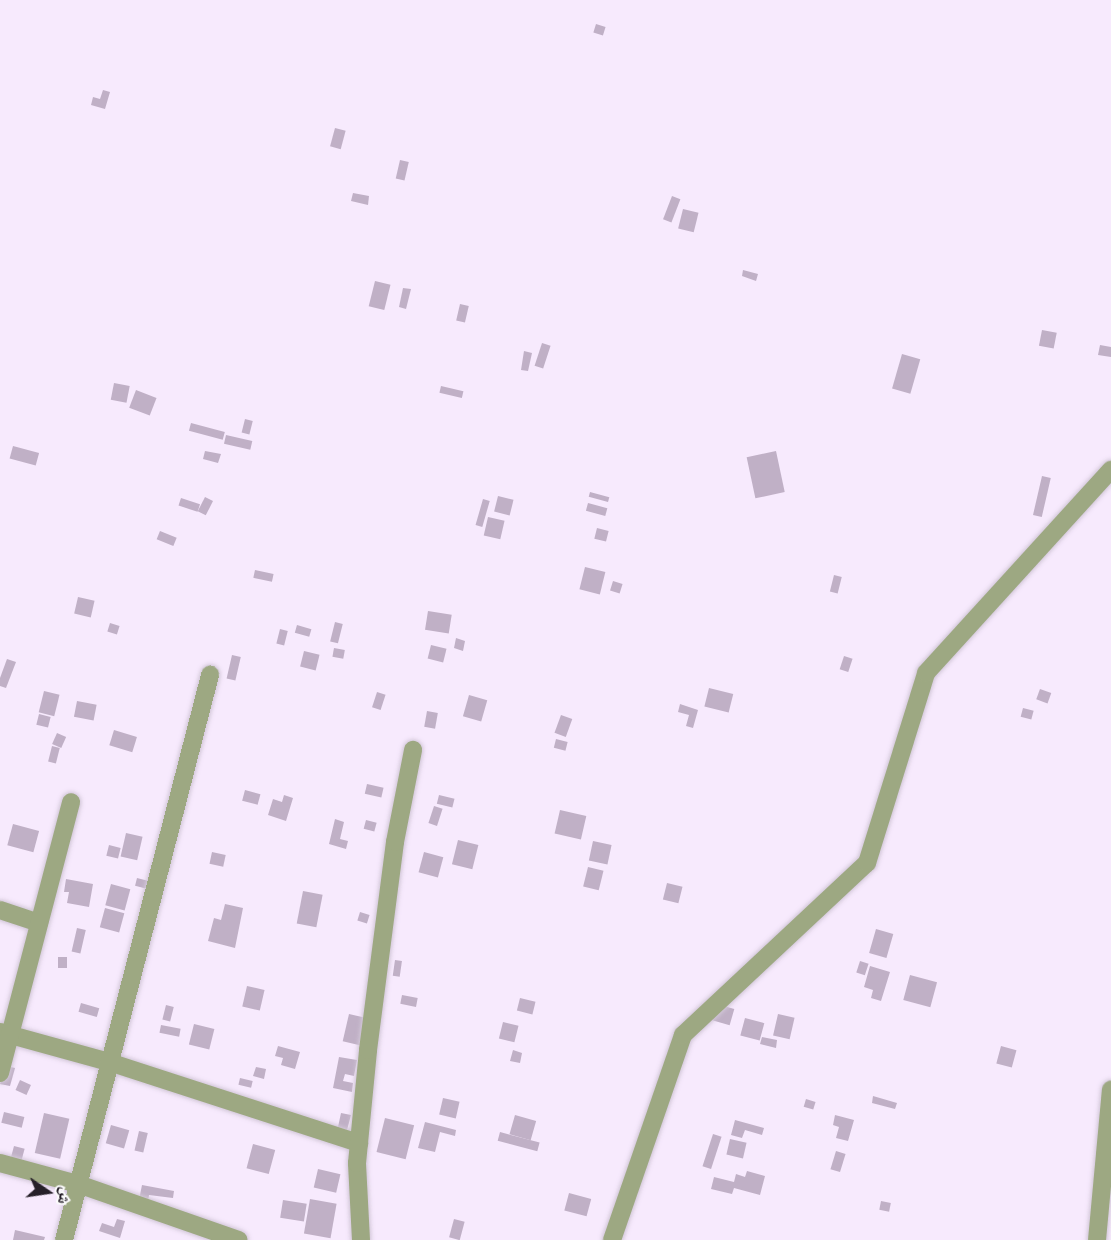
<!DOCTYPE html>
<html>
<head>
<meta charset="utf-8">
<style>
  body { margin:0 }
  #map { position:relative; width:1111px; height:1240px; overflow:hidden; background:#f7eafd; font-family:"Libre Baskerville","Noto Naskh Arabic",serif }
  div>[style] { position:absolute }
  .building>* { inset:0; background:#c0b0c6; transform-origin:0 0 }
  .roads { filter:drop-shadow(0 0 2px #d1c6d7) drop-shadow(0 0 2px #d1c6d7) }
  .minor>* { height:18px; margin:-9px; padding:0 9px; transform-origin:9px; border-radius:9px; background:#9da882 }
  span { translate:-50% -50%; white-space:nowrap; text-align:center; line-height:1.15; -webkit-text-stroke:4.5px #fcfcfc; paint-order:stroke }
  .north { position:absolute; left:18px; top:1162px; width:60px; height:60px; -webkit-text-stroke:4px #fcfcfc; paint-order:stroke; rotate:103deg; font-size:16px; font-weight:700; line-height:24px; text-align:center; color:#262029 }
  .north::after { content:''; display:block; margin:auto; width:21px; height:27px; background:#262029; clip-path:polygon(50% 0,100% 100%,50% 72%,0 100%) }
</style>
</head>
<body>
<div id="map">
  <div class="building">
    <div style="left:596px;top:24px;width:10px;height:9px;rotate:17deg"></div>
    <div style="clip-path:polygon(103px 90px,110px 92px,105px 109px,91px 105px,93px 97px,100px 99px)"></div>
    <div style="left:335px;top:128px;width:11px;height:19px;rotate:15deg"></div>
    <div style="left:400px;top:160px;width:9px;height:19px;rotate:13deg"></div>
    <div style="clip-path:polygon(353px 193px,369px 196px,368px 205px,351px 201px)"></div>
    <div style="left:672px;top:196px;width:9px;height:25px;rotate:21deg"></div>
    <div style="left:683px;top:209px;width:16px;height:20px;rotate:14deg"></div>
    <div style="clip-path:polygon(743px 270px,758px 274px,756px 281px,742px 276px)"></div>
    <div style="left:375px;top:281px;width:16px;height:26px;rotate:14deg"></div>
    <div style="clip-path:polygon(403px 288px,411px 289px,406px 309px,399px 307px)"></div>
    <div style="left:460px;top:304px;width:9px;height:17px;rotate:13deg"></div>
    <div style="left:1042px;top:330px;width:15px;height:16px;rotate:11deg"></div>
    <div style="left:542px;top:343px;width:9px;height:24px;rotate:18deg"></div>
    <div style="clip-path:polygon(1100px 345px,1111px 347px,1111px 357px,1098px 355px)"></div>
    <div style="clip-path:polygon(524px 351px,532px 353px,528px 371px,521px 370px)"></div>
    <div style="left:902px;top:354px;width:19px;height:36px;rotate:16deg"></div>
    <div style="left:114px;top:383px;width:16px;height:17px;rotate:11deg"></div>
    <div style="left:441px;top:386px;width:23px;height:7px;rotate:13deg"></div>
    <div style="left:136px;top:390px;width:22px;height:19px;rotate:21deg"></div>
    <div style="left:245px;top:419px;width:8px;height:14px;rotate:14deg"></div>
    <div style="left:191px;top:423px;width:35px;height:8px;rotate:15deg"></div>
    <div style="left:226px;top:435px;width:27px;height:9px;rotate:13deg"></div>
    <div style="left:13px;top:446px;width:27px;height:13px;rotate:15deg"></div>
    <div style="clip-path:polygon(205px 451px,221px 454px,218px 463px,203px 459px)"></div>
    <div style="left:776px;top:451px;width:42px;height:30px;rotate:78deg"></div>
    <div style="left:1042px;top:476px;width:9px;height:40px;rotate:13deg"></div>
    <div style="left:590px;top:492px;width:20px;height:5px;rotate:15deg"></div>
    <div style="left:498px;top:496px;width:16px;height:16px;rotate:14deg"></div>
    <div style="left:205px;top:497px;width:9px;height:16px;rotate:27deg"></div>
    <div style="left:181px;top:498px;width:20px;height:8px;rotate:18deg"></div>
    <div style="left:483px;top:499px;width:7px;height:27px;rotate:16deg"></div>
    <div style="left:588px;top:503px;width:20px;height:8px;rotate:15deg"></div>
    <div style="left:488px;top:517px;width:17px;height:19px;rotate:13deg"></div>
    <div style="left:597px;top:528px;width:12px;height:11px;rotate:14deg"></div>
    <div style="left:160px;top:531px;width:18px;height:9px;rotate:22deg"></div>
    <div style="left:585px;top:567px;width:21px;height:23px;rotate:14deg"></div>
    <div style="left:255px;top:570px;width:19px;height:8px;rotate:12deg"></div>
    <div style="left:834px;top:575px;width:8px;height:17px;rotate:14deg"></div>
    <div style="left:613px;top:581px;width:10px;height:10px;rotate:17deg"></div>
    <div style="left:78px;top:597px;width:17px;height:17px;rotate:13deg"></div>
    <div style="left:428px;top:611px;width:24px;height:19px;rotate:9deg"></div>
    <div style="left:335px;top:622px;width:8px;height:20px;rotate:14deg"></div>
    <div style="left:110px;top:623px;width:10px;height:9px;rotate:17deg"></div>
    <div style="left:297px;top:625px;width:15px;height:8px;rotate:16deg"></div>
    <div style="left:280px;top:629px;width:8px;height:15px;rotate:14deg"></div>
    <div style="clip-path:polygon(456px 638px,465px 641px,463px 651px,454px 648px)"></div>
    <div style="left:431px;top:645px;width:16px;height:14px;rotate:14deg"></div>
    <div style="left:334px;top:648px;width:11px;height:9px;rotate:10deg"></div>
    <div style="left:304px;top:651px;width:16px;height:16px;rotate:14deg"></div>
    <div style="left:232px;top:655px;width:9px;height:24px;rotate:13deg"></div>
    <div style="left:844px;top:656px;width:9px;height:14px;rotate:18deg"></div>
    <div style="clip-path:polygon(7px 659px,16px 662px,6px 688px,0 686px,0 678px)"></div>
    <div style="left:709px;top:688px;width:25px;height:19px;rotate:14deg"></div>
    <div style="left:1040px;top:689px;width:12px;height:11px;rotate:20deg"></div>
    <div style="left:44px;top:691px;width:16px;height:22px;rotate:14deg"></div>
    <div style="left:377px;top:692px;width:9px;height:16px;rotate:18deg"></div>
    <div style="left:469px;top:695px;width:19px;height:22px;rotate:16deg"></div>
    <div style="left:77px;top:701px;width:20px;height:16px;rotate:11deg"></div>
    <div style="clip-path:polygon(680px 704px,698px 710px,693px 728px,686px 726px,689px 715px,678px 712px)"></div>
    <div style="left:1023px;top:708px;width:11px;height:9px;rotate:15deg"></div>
    <div style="left:427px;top:711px;width:11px;height:16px;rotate:10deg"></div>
    <div style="left:39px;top:714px;width:12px;height:11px;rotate:14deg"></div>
    <div style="left:561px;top:715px;width:12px;height:19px;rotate:20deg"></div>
    <div style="left:114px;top:730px;width:24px;height:16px;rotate:17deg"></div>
    <div style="left:57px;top:733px;width:10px;height:12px;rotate:24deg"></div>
    <div style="left:556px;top:739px;width:12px;height:9px;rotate:14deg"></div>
    <div style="left:52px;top:746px;width:8px;height:16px;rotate:14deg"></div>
    <div style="left:367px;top:784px;width:17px;height:10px;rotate:13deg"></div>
    <div style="left:245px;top:790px;width:16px;height:11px;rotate:15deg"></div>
    <div style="clip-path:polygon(284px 795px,293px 798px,286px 821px,268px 815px,273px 799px,282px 802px)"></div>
    <div style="left:439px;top:795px;width:16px;height:9px;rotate:14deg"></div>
    <div style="left:434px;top:806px;width:9px;height:18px;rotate:18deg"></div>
    <div style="left:560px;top:810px;width:27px;height:24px;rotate:13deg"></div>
    <div style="clip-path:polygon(335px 819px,344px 822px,340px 839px,348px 841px,346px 849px,329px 844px)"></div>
    <div style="left:366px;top:820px;width:11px;height:9px;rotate:15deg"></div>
    <div style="left:13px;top:824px;width:27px;height:22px;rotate:15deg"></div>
    <div style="left:126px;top:833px;width:17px;height:24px;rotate:13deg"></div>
    <div style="left:458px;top:840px;width:21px;height:25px;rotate:14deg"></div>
    <div style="left:593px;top:841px;width:19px;height:20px;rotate:12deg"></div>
    <div style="left:109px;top:845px;width:12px;height:11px;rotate:14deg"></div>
    <div style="left:212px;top:852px;width:14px;height:12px;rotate:12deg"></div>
    <div style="left:424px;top:852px;width:20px;height:21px;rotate:15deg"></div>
    <div style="left:588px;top:867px;width:16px;height:20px;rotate:14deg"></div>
    <div style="left:137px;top:878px;width:12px;height:8px;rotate:14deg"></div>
    <div style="clip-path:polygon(66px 879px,93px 884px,89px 907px,67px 903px,69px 892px,64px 892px)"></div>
    <div style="left:667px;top:883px;width:16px;height:17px;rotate:14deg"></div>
    <div style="left:111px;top:884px;width:20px;height:22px;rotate:15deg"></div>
    <div style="left:303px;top:891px;width:20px;height:33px;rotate:11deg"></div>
    <div style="clip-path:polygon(225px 904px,243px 908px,235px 948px,208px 941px,214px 918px,221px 920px)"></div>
    <div style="left:105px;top:908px;width:20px;height:20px;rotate:15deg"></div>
    <div style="left:360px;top:912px;width:10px;height:9px;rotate:17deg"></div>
    <div style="left:77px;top:928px;width:9px;height:24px;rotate:13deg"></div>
    <div style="left:876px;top:929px;width:18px;height:25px;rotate:16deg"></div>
    <div style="left:58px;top:957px;width:9px;height:11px"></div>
    <div style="left:395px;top:960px;width:7px;height:16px;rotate:8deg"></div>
    <div style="left:860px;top:961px;width:9px;height:12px;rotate:18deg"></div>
    <div style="clip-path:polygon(870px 966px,890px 972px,881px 1001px,871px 998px,873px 990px,864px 987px)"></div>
    <div style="left:910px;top:975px;width:28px;height:26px;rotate:15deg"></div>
    <div style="left:247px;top:986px;width:18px;height:21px;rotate:13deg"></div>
    <div style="left:402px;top:995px;width:16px;height:9px;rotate:11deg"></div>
    <div style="left:520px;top:998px;width:16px;height:13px;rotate:14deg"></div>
    <div style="left:81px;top:1003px;width:19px;height:9px;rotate:16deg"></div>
    <div style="left:717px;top:1004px;width:18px;height:17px;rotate:16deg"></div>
    <div style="left:166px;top:1005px;width:8px;height:15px;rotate:14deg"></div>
    <div style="left:349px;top:1014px;width:22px;height:28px;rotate:13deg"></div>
    <div style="left:778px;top:1014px;width:17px;height:22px;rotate:13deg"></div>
    <div style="left:745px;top:1018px;width:20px;height:18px;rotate:15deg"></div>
    <div style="left:503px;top:1022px;width:16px;height:17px;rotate:14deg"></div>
    <div style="left:194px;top:1024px;width:21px;height:21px;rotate:14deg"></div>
    <div style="left:161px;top:1025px;width:20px;height:8px;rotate:11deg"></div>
    <div style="clip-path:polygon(762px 1037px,777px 1040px,776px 1048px,760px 1044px)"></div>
    <div style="clip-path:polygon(278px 1046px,300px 1052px,295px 1069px,281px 1065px,283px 1058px,275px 1056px)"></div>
    <div style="left:1001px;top:1046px;width:16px;height:18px;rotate:15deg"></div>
    <div style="clip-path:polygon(513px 1050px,522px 1053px,520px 1063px,510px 1061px)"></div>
    <div style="clip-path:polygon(339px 1057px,357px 1060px,354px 1076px,345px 1074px,343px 1081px,353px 1083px,352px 1092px,333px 1088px)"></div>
    <div style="clip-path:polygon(6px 1066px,15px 1068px,10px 1086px,0 1084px)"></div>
    <div style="clip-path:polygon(256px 1067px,266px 1069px,264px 1079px,253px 1076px)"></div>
    <div style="left:240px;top:1078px;width:13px;height:7px;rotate:13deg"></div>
    <div style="left:20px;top:1080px;width:12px;height:11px;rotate:24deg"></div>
    <div style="clip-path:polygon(873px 1096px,897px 1103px,895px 1109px,872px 1103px)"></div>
    <div style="left:443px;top:1098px;width:17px;height:17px;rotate:13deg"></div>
    <div style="left:806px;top:1099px;width:10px;height:8px;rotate:17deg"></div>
    <div style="left:4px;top:1112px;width:21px;height:11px;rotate:14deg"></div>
    <div style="left:44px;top:1113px;width:26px;height:41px;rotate:13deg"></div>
    <div style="clip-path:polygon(341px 1113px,351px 1115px,347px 1130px,338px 1127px)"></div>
    <div style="left:515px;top:1115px;width:22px;height:20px;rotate:16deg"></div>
    <div style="clip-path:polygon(835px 1115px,854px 1120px,848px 1141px,836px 1138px,839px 1127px,833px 1125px)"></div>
    <div style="left:385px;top:1118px;width:30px;height:35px;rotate:14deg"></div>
    <div style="clip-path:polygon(735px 1120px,764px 1128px,762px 1135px,745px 1130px,742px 1138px,731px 1135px)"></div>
    <div style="clip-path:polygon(425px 1122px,456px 1130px,455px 1136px,440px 1132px,435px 1152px,418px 1148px)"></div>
    <div style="left:111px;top:1125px;width:19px;height:19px;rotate:16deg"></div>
    <div style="left:139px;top:1131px;width:9px;height:20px;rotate:13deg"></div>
    <div style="left:500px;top:1132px;width:41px;height:9px;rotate:15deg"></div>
    <div style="left:713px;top:1134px;width:9px;height:34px;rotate:18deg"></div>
    <div style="left:730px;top:1139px;width:17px;height:16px;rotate:13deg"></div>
    <div style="left:253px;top:1144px;width:23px;height:25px;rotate:15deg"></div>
    <div style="left:14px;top:1146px;width:11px;height:16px;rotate:15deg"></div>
    <div style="left:836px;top:1151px;width:10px;height:19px;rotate:17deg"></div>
    <div style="left:318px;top:1169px;width:23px;height:19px;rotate:13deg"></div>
    <div style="clip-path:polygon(747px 1171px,765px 1176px,760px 1195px,734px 1188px,732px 1194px,711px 1189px,714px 1177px,734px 1182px,736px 1174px,745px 1177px)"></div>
    <div style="clip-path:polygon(142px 1185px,174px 1191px,173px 1198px,149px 1195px,148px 1202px,139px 1200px)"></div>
    <div style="left:569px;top:1193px;width:23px;height:18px;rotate:15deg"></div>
    <div style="left:310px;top:1199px;width:27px;height:35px;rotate:10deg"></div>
    <div style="left:283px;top:1200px;width:24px;height:18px;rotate:9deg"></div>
    <div style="left:881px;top:1201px;width:10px;height:9px;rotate:11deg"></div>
    <div style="clip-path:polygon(117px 1219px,125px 1221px,120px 1238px,99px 1231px,102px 1223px,114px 1227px)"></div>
    <div style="left:454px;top:1219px;width:11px;height:19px;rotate:15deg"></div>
    <div style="clip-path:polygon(15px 1230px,45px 1237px,44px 1240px,13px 1240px)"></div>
  </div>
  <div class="roads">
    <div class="minor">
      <div style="left:0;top:910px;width:41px;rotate:18.4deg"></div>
      <div style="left:0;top:1032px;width:113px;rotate:15.4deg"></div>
      <div style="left:109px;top:1062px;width:263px;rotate:18deg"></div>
      <div style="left:0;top:1073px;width:280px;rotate:-75.3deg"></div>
      <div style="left:0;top:1163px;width:81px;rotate:15.1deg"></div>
      <div style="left:78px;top:1184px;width:170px;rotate:19.2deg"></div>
      <div style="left:64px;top:1240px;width:584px;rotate:-75.51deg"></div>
      <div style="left:361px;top:1240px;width:77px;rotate:-93deg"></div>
      <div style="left:357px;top:1163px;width:114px;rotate:-84.4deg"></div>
      <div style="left:368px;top:1050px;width:210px;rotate:-82.6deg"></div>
      <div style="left:395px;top:842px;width:94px;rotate:-78.9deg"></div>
      <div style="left:612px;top:1240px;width:217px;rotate:-70.9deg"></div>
      <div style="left:683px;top:1035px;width:252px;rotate:-43.1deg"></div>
      <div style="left:867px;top:863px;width:199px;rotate:-72.7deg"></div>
      <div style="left:926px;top:673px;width:275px;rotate:-47.7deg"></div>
      <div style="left:1097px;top:1240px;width:151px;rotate:-84.7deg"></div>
    </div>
  </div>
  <div class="north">ش</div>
</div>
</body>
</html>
